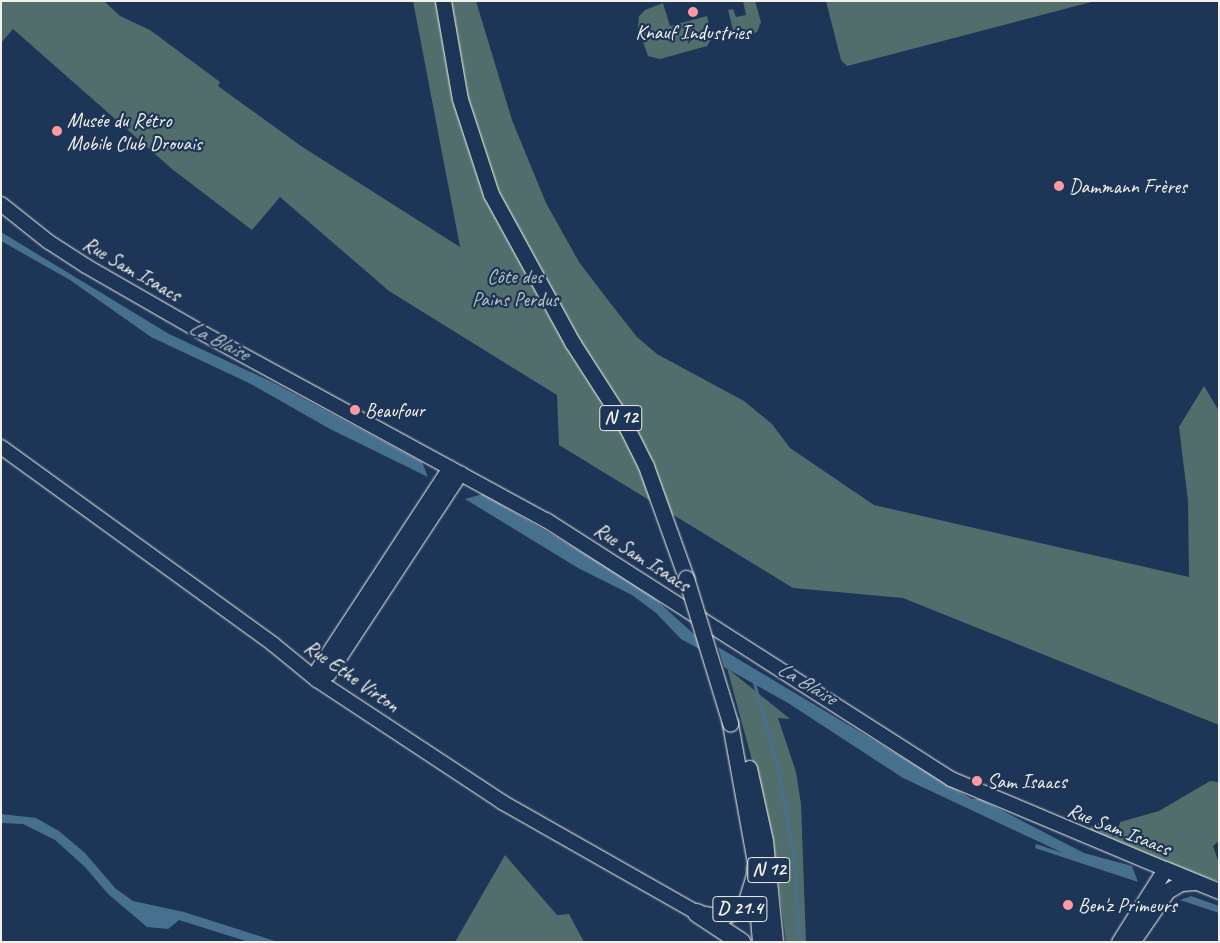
<!DOCTYPE html>
<html>
<head>
<meta charset="utf-8">
<style>
  body { margin:0 }
  #map { position:relative; width:1220px; height:943px; overflow:hidden; background:#1d3557; font-family:Caveat,sans-serif }
  div>[style] { position:absolute }
  .green>* { inset:0; background:#516e6c }
  .water>* { inset:0; background:#47708f }
  .stream>* { height:2.5px; margin:-1.25px; padding:0 1.25px; transform-origin:1.25px; border-radius:1.25px; background:#47708f }
  .roads { filter:drop-shadow(0 0 1px #f4f1e8) drop-shadow(0 0 1px #f4f1e8) }
  .secondary>* { height:14px; margin:-7px; padding:0 7px; transform-origin:7px; border-radius:7px; background:#1d3557 }
  .primary>* { height:15px; margin:-7.5px; padding:0 7.5px; transform-origin:7.5px; border-radius:7.5px; background:#1d3557 }
  .highway>* { height:18px; margin:-9px; padding:0 9px; transform-origin:9px; border-radius:9px; background:#1d3557 }
  .bridges { filter:drop-shadow(0 0 1px #f4f1e8) drop-shadow(0 0 1px #f4f1e8) }
  .primary-bridge>* { height:15px; margin:-7.5px; padding:0 7.5px; transform-origin:7.5px; border-radius:7.5px; background:#1d3557 }
  .dots>* { width:14px; height:14px; translate:-50% -50%; box-sizing:border-box; border:2px solid #1d3557; border-radius:50% }
  span { translate:-50% -50%; white-space:nowrap; text-align:center; line-height:1.15; -webkit-text-stroke:4.5px #1d3557; paint-order:stroke }
  .shield-label span { padding:1px 4px; background:#1d3557; border:1px solid; border-radius:4px; -webkit-text-stroke-width:0 }
  .shield-label { font-size:19px; color:#f4f1e8; font-weight:700 }
  .poi-label { font-size:20px; color:#f4f1e8 }
  .left { translate:0 -50%; text-align:left }
  .street-label { font-size:20px; color:#f4f1e8 }
  .park-label { font-size:20px; color:#bbc3bd }
  .water-label { font-size:21px; color:#b7c4c9; font-style:italic }
  .frame { position:absolute; inset:0; border:2px solid #f4f1e8; pointer-events:none }
</style>
</head>
<body>
<div id="map">
  <div class="green">
    <div style="clip-path:polygon(1px 1px,104px 1px,120px 16px,150px 30px,220px 82px,218px 86px,301px 146px,460px 247px,413px 1px,476px 1px,512px 120px,546px 203px,579px 262px,611px 304px,637px 337px,657px 354px,744px 401px,772px 424px,790px 448px,874px 505px,1189px 577px,1188px 501px,1179px 427px,1204px 386px,1219px 411px,1219px 725px,903px 598px,793px 588px,559px 445px,557px 395px,389px 291px,280px 197px,252px 230px,172px 169px,13px 29px,1px 43px)"></div>
    <div style="clip-path:polygon(743px 1px,755px 1px,761px 22px,757px 32px,739px 38px,734px 34px,728px 10px,733px 9px,736px 17px,746px 15px)"></div>
    <div style="clip-path:polygon(826px 1px,1095px 1px,847px 66px,841px 60px)"></div>
    <div style="clip-path:polygon(663px 3px,670px 26px,707px 16px,712px 38px,707px 46px,660px 59px,648px 56px,638px 27px,639px 16px,645px 10px)"></div>
    <div style="clip-path:polygon(727px 668px,790px 719px,778px 718px,796px 772px,801px 804px,806px 942px,786px 942px,772px 834px)"></div>
    <div style="clip-path:polygon(1210px 781px,1219px 782px,1219px 841px,1213px 846px,1219px 863px,1219px 881px,1199px 876px,1088px 830px,1096px 823px,1119px 826px,1120px 822px,1159px 811px)"></div>
    <div style="clip-path:polygon(505px 855px,557px 915px,569px 914px,584px 942px,455px 942px)"></div>
  </div>
  <div class="water">
    <div style="clip-path:polygon(1px 232px,169px 334px,272px 382px,422px 462px,428px 477px,330px 429px,251px 384px,151px 337px,70px 280px,1px 241px)"></div>
    <div style="clip-path:polygon(483px 494px,643px 588px,696px 636px,703px 651px,681px 639px,656px 613px,632px 595px,578px 568px,465px 499px)"></div>
    <div style="clip-path:polygon(718px 647px,972px 799px,980px 799px,1084px 853px,1132px 866px,1138px 882px,1035px 848px,1036px 844px,1063px 853px,903px 778px,788px 703px,724px 667px)"></div>
    <div style="clip-path:polygon(1px 814px,36px 818px,59px 831px,85px 853px,115px 888px,133px 901px,184px 912px,278px 942px,249px 942px,179px 920px,168px 929px,147px 927px,108px 894px,85px 867px,55px 840px,23px 824px,1px 823px)"></div>
    <div style="clip-path:polygon(1191px 896px,1219px 906px,1219px 913px,1180px 900px)"></div>
  </div>
  <div class="stream">
    <div style="left:754px;top:681px;width:89px;rotate:74.4deg"></div>
    <div style="left:778px;top:767px;width:92px;rotate:80deg"></div>
    <div style="left:794px;top:858px;width:84px;rotate:85.9deg"></div>
  </div>
  <div class="roads">
    <div class="secondary">
      <div style="left:1px;top:204px;width:61px;rotate:38.4deg"></div>
      <div style="left:49px;top:242px;width:44px;rotate:33deg"></div>
      <div style="left:86px;top:266px;width:138px;rotate:29.9deg"></div>
      <div style="left:206px;top:335px;width:387px;rotate:28.6deg"></div>
      <div style="left:546px;top:520px;width:481px;rotate:32.6deg"></div>
      <div style="left:951px;top:779px;width:232px;rotate:22.8deg"></div>
      <div style="left:1px;top:447px;width:336px;rotate:35.9deg"></div>
      <div style="left:273px;top:644px;width:57px;rotate:39.3deg"></div>
      <div style="left:317px;top:680px;width:222px;rotate:33.4deg"></div>
      <div style="left:502px;top:802px;width:224px;rotate:29.6deg"></div>
      <div style="left:317px;top:680px;width:13px;rotate:-27deg"></div>
      <div style="left:329px;top:674px;width:240px;rotate:-56.7deg"></div>
      <div style="left:317px;top:680px;width:12px;rotate:-81deg"></div>
      <div style="left:319px;top:668px;width:239px;rotate:-56.8deg"></div>
    </div>
    <div class="primary">
      <div style="left:443px;top:1px;width:99px;rotate:80.2deg"></div>
      <div style="left:460px;top:99px;width:100px;rotate:71.9deg"></div>
      <div style="left:491px;top:194px;width:169px;rotate:61.3deg"></div>
      <div style="left:572px;top:342px;width:100px;rotate:57.3deg"></div>
      <div style="left:626px;top:426px;width:45px;rotate:63.4deg"></div>
      <div style="left:646px;top:466px;width:119px;rotate:70.3deg"></div>
      <div style="left:749px;top:768px;width:75px;rotate:77.6deg"></div>
      <div style="left:765px;top:841px;width:101px;rotate:84.3deg"></div>
      <div style="left:698px;top:913px;width:24px;rotate:9deg"></div>
      <div style="left:722px;top:917px;width:18px;rotate:-22deg"></div>
      <div style="left:739px;top:910px;width:11px;rotate:-52deg"></div>
      <div style="left:746px;top:901px;width:34px;rotate:-73deg"></div>
      <div style="left:756px;top:868px;width:147px;rotate:-100.2deg"></div>
      <div style="left:1119px;top:942px;width:86px;rotate:-57.8deg"></div>
      <div style="left:1165px;top:869px;width:58px;rotate:22.2deg"></div>
      <div style="left:1132px;top:942px;width:62px;rotate:-55.5deg"></div>
      <div style="left:1167px;top:891px;width:16px;rotate:-30deg"></div>
      <div style="left:1181px;top:883px;width:13px;rotate:-4deg"></div>
    </div>
    <div class="highway">
      <div style="left:756px;top:868px;width:74px;rotate:85.4deg"></div>
      <div style="left:697px;top:913px;width:53px;rotate:33.4deg"></div>
    </div>
  </div>
  <div class="bridges">
    <div class="primary-bridge">
      <div style="left:686px;top:578px;width:152px;rotate:73.1deg"></div>
    </div>
  </div>
  <div class="dots">
    <div style="left:693px;top:12px;background:#ff9aa2"></div>
    <div style="left:57px;top:131px;background:#ff9aa2"></div>
    <div style="left:1059px;top:186px;background:#ff9aa2"></div>
    <div style="left:355px;top:410px;background:#ff9aa2"></div>
    <div style="left:977px;top:781px;background:#ff9aa2"></div>
    <div style="left:1068px;top:905px;background:#ff9aa2"></div>
  </div>
  <div class="shield-label">
    <span style="left:621px;top:418px">N 12</span>
    <span style="left:769px;top:870px">N 12</span>
    <span style="left:740px;top:909px">D 21.4</span>
  </div>
  <div class="poi-label">
    <span style="left:693px;top:32px">Knauf Industries</span>
    <span class="left" style="left:67px;top:132px">Musée du Rétro<br>Mobile Club Drouais</span>
    <span class="left" style="left:1069px;top:186px">Dammann Frères</span>
    <span class="left" style="left:365px;top:410px">Beaufour</span>
    <span class="left" style="left:987px;top:781px">Sam Isaacs</span>
    <span class="left" style="left:1078px;top:905px">Ben'z Primeurs</span>
  </div>
  <div class="street-label">
    <span style="left:132px;top:269px;rotate:30deg">Rue Sam Isaacs</span>
    <span style="left:642px;top:557px;rotate:33deg">Rue Sam Isaacs</span>
    <span style="left:352px;top:676px;rotate:35deg">Rue Ethe Virton</span>
    <span style="left:1119px;top:829px;rotate:22deg">Rue Sam Isaacs</span>
  </div>
  <div class="park-label">
    <span style="left:515px;top:288px">Côte des<br>Pains Perdus</span>
  </div>
  <div class="water-label">
    <span style="left:219px;top:340px;rotate:27deg">La Blaise</span>
    <span style="left:807px;top:683px;rotate:31deg">La Blaise</span>
  </div>
  <div class="frame"></div>
</div>
</body>
</html>
